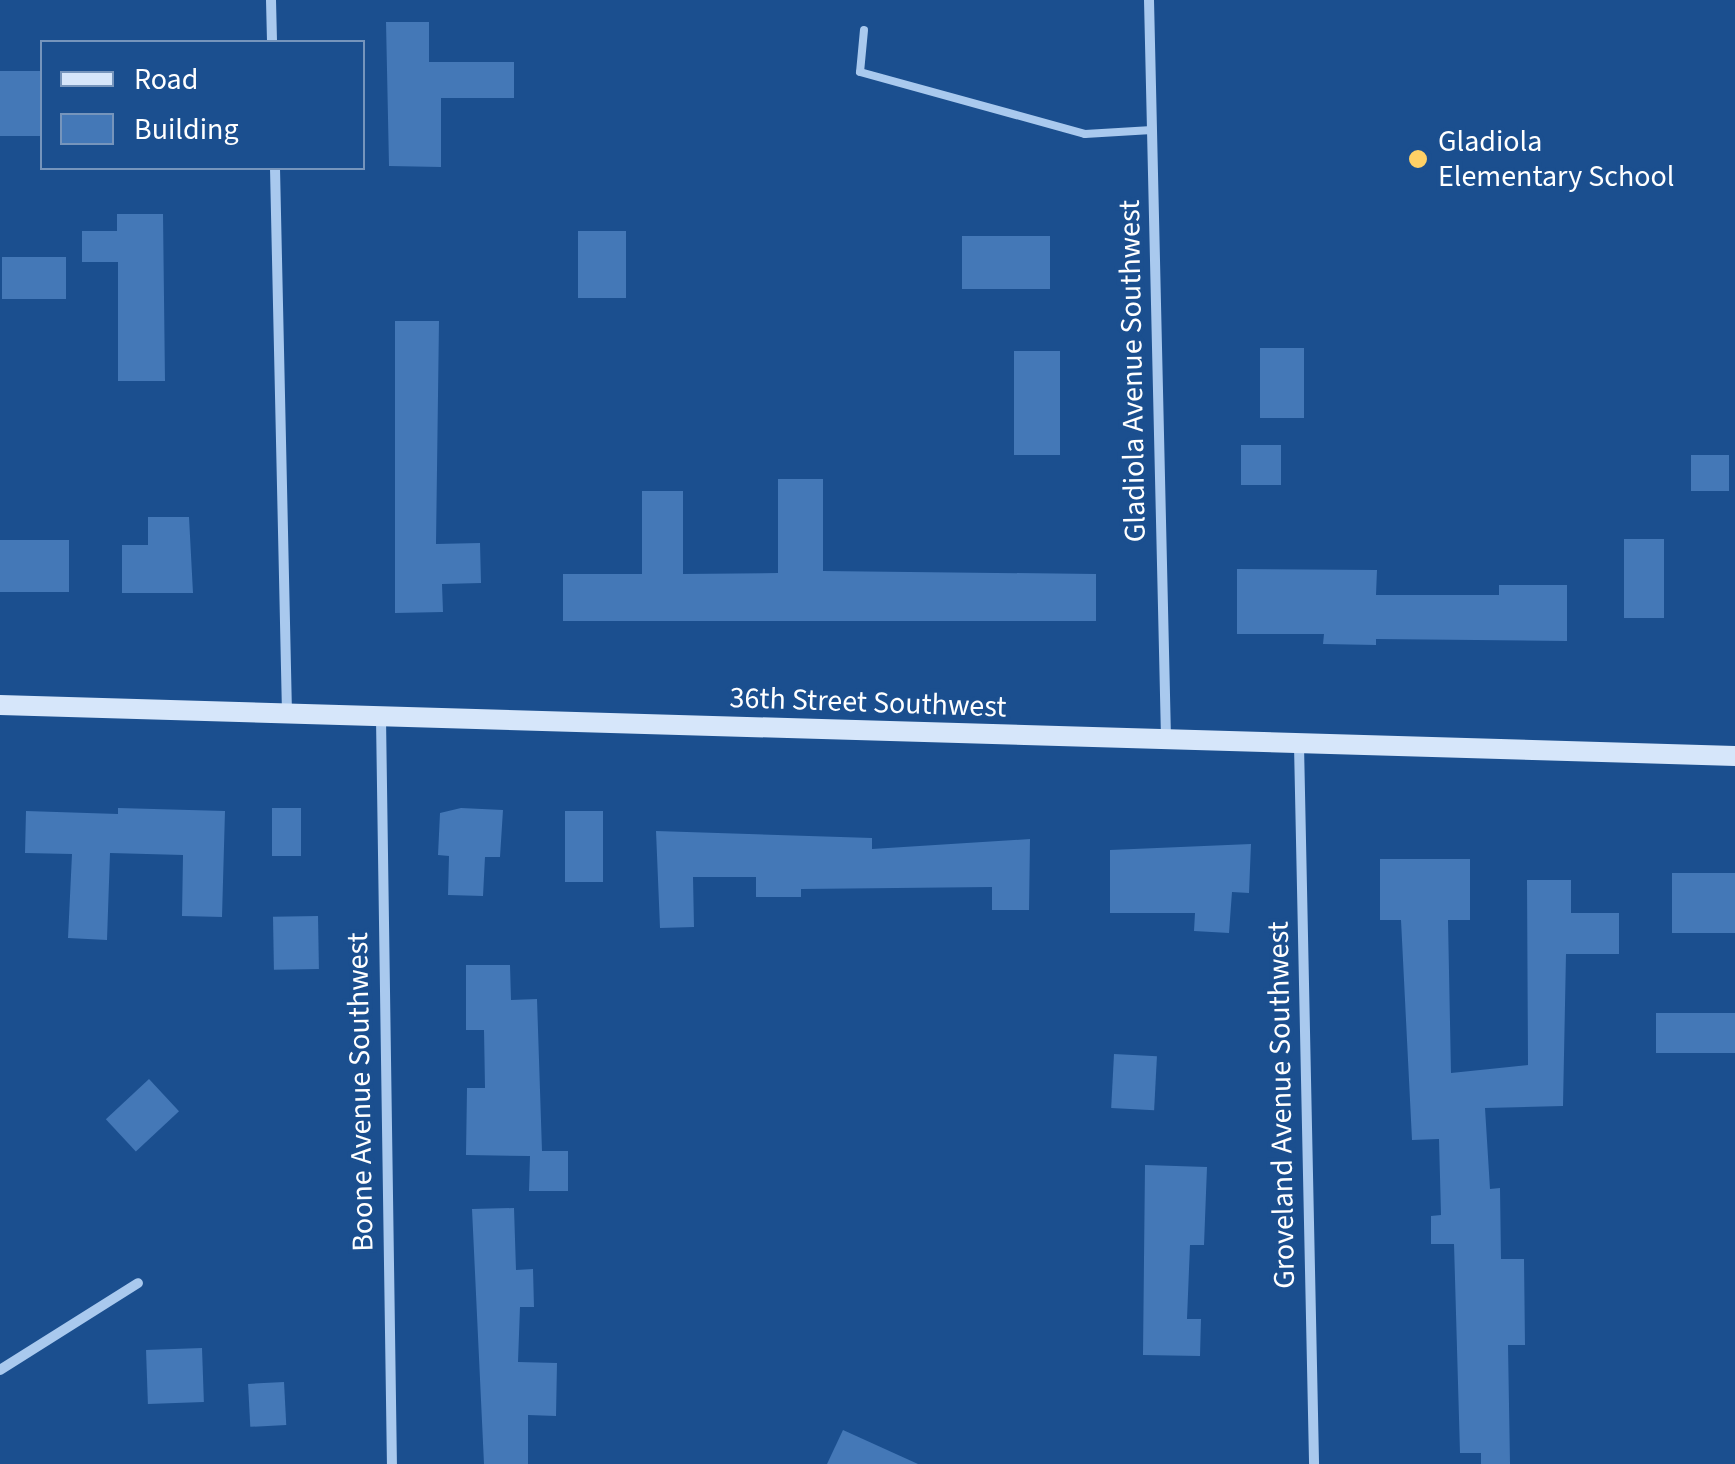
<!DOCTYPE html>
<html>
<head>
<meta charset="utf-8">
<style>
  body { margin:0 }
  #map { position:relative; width:1735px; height:1464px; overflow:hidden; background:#1b4f8f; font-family:"Source Sans 3",sans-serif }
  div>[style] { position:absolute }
  .building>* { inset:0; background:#4478b7; transform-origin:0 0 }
  .lane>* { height:8px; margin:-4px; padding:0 4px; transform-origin:4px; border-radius:4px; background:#a9c9ee }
  .street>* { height:10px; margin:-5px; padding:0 5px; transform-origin:5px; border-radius:5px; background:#a9c9ee }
  .secondary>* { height:20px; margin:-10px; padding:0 10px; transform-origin:10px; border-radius:10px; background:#d6e6fa }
  .dots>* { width:28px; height:28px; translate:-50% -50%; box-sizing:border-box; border:5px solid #1b4f8f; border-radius:50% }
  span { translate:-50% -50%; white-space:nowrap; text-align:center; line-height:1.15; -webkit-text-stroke:8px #1b4f8f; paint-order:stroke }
  .poi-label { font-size:30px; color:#fff }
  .left { translate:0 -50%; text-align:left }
  .street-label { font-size:30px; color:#fff }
  .legend { position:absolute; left:40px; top:40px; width:325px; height:130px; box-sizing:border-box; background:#1b4f8f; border:2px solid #7695bc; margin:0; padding:12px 18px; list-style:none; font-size:30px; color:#fff }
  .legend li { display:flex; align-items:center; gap:20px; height:50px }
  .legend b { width:50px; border:2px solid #7695bc }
</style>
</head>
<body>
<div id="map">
  <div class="building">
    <div style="clip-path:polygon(386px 22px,429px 22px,429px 62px,514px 62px,514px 98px,441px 98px,441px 167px,389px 166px)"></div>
    <div style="left:0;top:71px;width:42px;height:65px"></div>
    <div style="clip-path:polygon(117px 214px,163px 214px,165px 381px,118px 381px,118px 262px,82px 262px,82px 231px,117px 231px)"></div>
    <div style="left:626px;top:231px;width:67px;height:48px;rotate:90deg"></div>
    <div style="left:962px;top:236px;width:88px;height:53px"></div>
    <div style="left:2px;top:257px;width:64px;height:42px"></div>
    <div style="clip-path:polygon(395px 321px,439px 321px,436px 544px,480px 543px,481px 583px,442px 584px,443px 612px,395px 613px)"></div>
    <div style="left:1260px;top:348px;width:44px;height:70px"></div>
    <div style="left:1014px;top:351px;width:46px;height:104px"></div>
    <div style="left:1241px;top:445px;width:40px;height:40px"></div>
    <div style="left:1691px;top:455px;width:38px;height:36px"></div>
    <div style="clip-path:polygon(778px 479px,823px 479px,823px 571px,1096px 574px,1096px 621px,563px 621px,563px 574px,642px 574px,642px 491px,683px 491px,683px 574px,778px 573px)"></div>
    <div style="clip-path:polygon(148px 517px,189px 517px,193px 593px,122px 593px,122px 545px,148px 545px)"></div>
    <div style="left:1624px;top:539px;width:40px;height:79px"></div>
    <div style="left:0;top:540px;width:69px;height:52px"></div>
    <div style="clip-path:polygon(1237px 569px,1377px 570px,1376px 595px,1499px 595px,1499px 585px,1567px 585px,1567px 641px,1376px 639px,1376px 645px,1323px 644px,1324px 634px,1237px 634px)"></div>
    <div style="clip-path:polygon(118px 808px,225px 811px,222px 917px,182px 916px,183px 855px,110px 853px,107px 940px,68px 938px,72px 854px,25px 853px,26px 811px,118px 814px)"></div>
    <div style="left:272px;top:808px;width:29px;height:48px"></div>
    <div style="clip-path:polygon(461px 808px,503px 810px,500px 857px,485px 857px,483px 896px,448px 895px,449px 856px,438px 855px,440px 813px)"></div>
    <div style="left:565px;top:811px;width:38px;height:71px"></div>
    <div style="clip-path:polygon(656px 831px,872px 838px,872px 849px,1030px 839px,1029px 910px,992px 910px,992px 887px,801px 889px,801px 897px,756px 897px,756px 877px,693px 877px,694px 927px,660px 928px)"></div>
    <div style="clip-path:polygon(1251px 844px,1249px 893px,1232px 892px,1229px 933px,1194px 931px,1195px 913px,1110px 913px,1110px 850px)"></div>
    <div style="clip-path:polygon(1380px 859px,1470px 859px,1470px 920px,1448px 920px,1451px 1073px,1528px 1065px,1527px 880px,1571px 880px,1571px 913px,1619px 913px,1619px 954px,1566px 954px,1563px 1106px,1485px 1108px,1490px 1189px,1500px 1188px,1501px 1259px,1524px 1259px,1525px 1345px,1508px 1345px,1510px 1464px,1481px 1464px,1481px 1453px,1460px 1453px,1454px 1244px,1431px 1244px,1431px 1216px,1441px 1215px,1439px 1139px,1412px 1140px,1401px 920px,1380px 920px)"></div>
    <div style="left:1672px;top:873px;width:63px;height:60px"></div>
    <div style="left:318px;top:916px;width:53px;height:45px;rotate:89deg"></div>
    <div style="clip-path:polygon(466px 965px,510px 965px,511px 1000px,537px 999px,542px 1151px,568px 1151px,568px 1191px,529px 1191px,530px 1156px,466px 1155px,467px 1088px,485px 1088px,484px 1030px,466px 1030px)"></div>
    <div style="left:1656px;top:1013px;width:79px;height:40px"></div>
    <div style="left:1114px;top:1054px;width:43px;height:54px;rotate:3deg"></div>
    <div style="left:149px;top:1079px;width:44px;height:59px;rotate:47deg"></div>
    <div style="clip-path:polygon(1145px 1165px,1207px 1167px,1204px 1245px,1190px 1245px,1187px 1319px,1201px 1319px,1200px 1356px,1143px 1355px)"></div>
    <div style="clip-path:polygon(514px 1208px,516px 1270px,533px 1269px,534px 1307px,520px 1307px,518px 1362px,557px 1363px,556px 1416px,528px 1415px,528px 1464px,484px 1464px,472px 1209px)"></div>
    <div style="left:202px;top:1348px;width:54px;height:56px;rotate:88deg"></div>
    <div style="left:284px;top:1382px;width:43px;height:36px;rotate:87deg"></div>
    <div style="clip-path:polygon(843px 1430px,918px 1464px,827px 1464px)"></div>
  </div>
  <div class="lane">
    <div style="left:864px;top:30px;width:42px;rotate:95.4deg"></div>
    <div style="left:860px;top:72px;width:233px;rotate:15.4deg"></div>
    <div style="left:1085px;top:134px;width:67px;rotate:-3.4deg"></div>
  </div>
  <div class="street">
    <div style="left:271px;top:0;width:42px;rotate:88.6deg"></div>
    <div style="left:1149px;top:0;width:739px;rotate:88.68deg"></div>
    <div style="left:275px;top:168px;width:547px;rotate:88.74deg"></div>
    <div style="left:381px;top:718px;width:746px;rotate:89.16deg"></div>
    <div style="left:1299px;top:745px;width:719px;rotate:88.8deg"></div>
    <div style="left:0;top:1370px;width:163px;rotate:-32.2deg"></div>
  </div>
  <div class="secondary">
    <div style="left:0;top:705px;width:1736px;rotate:1.68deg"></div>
  </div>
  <div class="dots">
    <div style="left:1418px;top:159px;background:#ffd166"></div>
  </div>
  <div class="poi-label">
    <span class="left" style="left:1438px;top:159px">Gladiola<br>Elementary School</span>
  </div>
  <div class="street-label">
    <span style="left:1133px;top:371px;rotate:-91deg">Gladiola Avenue Southwest</span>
    <span style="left:868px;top:703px;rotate:2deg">36th Street Southwest</span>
    <span style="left:361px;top:1092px;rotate:-91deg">Boone Avenue Southwest</span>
    <span style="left:1282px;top:1105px;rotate:-91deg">Groveland Avenue Southwest</span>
  </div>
  <ul class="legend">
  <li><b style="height:12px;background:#d6e6fa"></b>Road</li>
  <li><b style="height:28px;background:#4478b7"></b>Building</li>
  </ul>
</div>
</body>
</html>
